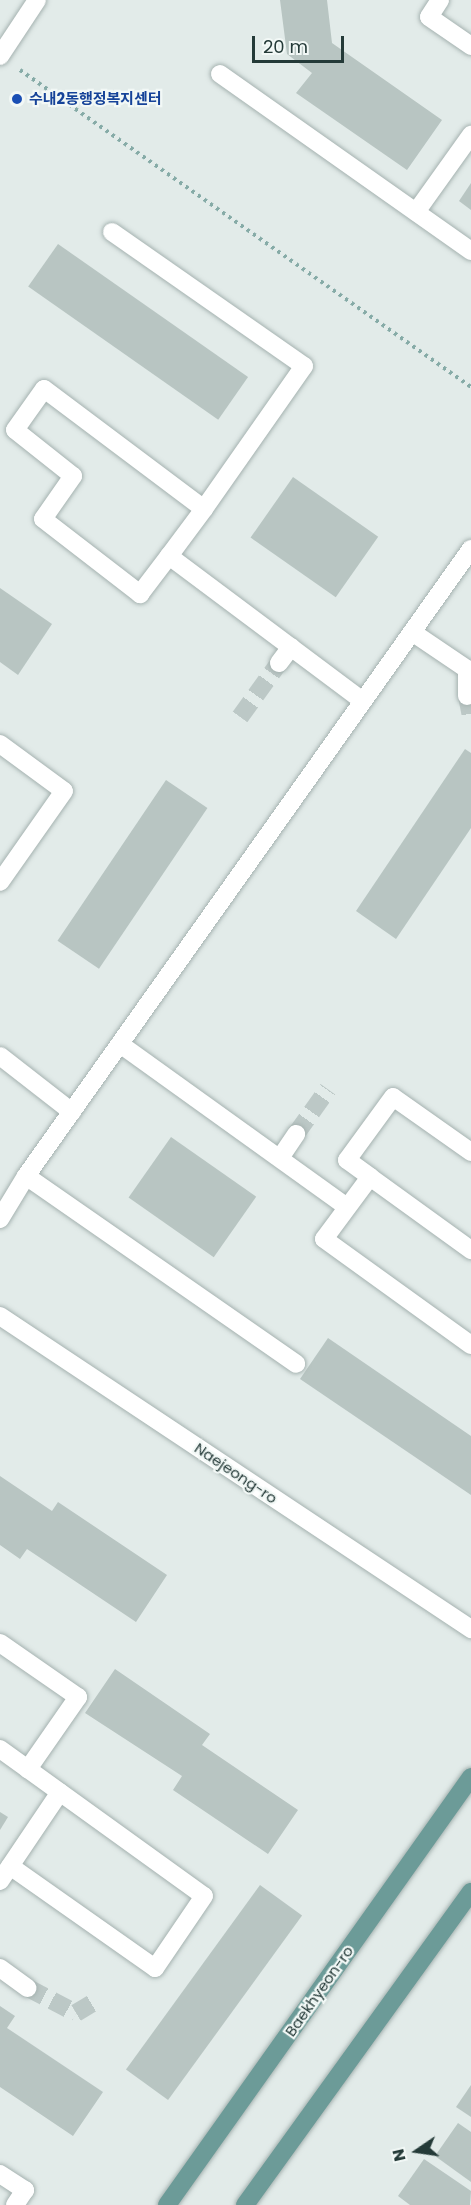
<!DOCTYPE html>
<html>
<head>
<meta charset="utf-8">
<style>
  body { margin:0 }
  #map { position:relative; width:471px; height:2205px; overflow:hidden; background:#e2ebe9; font-family:Poppins,"Noto Sans KR",sans-serif }
  div>[style] { position:absolute }
  .building>* { inset:0; background:#b8c5c2; transform-origin:0 0 }
  .minor-tunnel>* { height:18px; margin-top:-9px; transform-origin:0; background:repeating-linear-gradient(90deg,#bcc8c6 0 18px,transparent 0 27px) }
  .path>* { height:4px; margin-top:-2px; transform-origin:0; background:repeating-linear-gradient(90deg,#86aba7 0 3px,transparent 0 7.5px) }
  .roads { filter:drop-shadow(0 0 2px #a5b2b0) drop-shadow(0 0 2px #a5b2b0) }
  .minor>* { height:18px; margin:-9px; padding:0 9px; transform-origin:9px; border-radius:9px; background:#fff }
  .major>* { height:18px; margin:-9px; padding:0 9px; transform-origin:9px; border-radius:9px; background:#6c9b98 }
  .dots>* { width:16px; height:16px; translate:-50% -50%; box-sizing:border-box; border:3px solid #f2f8f6; border-radius:50% }
  span { translate:-50% -50%; white-space:nowrap; text-align:center; line-height:1.15; -webkit-text-stroke:4.5px #f2f8f6; paint-order:stroke }
  .transit-label { font-size:15px; color:#164399; font-weight:700 }
  .left { translate:0 -50%; text-align:left }
  .street-label { font-size:15px; color:#243a38 }
  .north { position:absolute; left:387px; top:2121px; width:60px; height:60px; -webkit-text-stroke:4px #f2f8f6; paint-order:stroke; rotate:257deg; font-size:16px; font-weight:700; line-height:24px; text-align:center; color:#243a38 }
  .north::after { content:''; display:block; margin:auto; width:21px; height:27px; background:#243a38; clip-path:polygon(50% 0,100% 100%,50% 72%,0 100%) }
  .scale { position:absolute; left:252px; top:36px; width:92px; height:27px; box-sizing:border-box; border:3px solid #243a38; border-top:0; padding-left:8px; font-size:18px; line-height:21px; white-space:nowrap; color:#243a38; -webkit-text-stroke:4px #f2f8f6; paint-order:stroke }
</style>
</head>
<body>
<div id="map">
  <div class="building">
    <div style="clip-path:polygon(280px 0,327px 0,332px 43px,442px 120px,407px 170px,296px 93px,312px 73px,287px 54px)"></div>
    <div style="clip-path:polygon(471px 183px,471px 210px,459px 201px)"></div>
    <div style="left:58px;top:244px;width:232px;height:52px;rotate:35deg"></div>
    <div style="left:293px;top:477px;width:104px;height:74px;rotate:35deg"></div>
    <div style="clip-path:polygon(0 588px,52px 624px,18px 675px,0 662px)"></div>
    <div style="clip-path:polygon(465px 749px,471px 753px,471px 828px,396px 939px,356px 911px)"></div>
    <div style="left:166px;top:780px;width:50px;height:194px;rotate:34deg"></div>
    <div style="left:171px;top:1137px;width:104px;height:74px;rotate:35deg"></div>
    <div style="clip-path:polygon(328px 1338px,471px 1436px,471px 1495px,300px 1379px)"></div>
    <div style="clip-path:polygon(0 1476px,52px 1511px,58px 1502px,167px 1575px,136px 1622px,27px 1549px,20px 1559px,0 1545px)"></div>
    <div style="clip-path:polygon(115px 1669px,210px 1734px,202px 1745px,298px 1810px,268px 1854px,173px 1790px,182px 1776px,85px 1713px)"></div>
    <div style="clip-path:polygon(0 1812px,8px 1817px,0 1830px)"></div>
    <div style="left:260px;top:1885px;width:52px;height:228px;rotate:36deg"></div>
    <div style="clip-path:polygon(0 2006px,15px 2016px,7px 2028px,103px 2092px,73px 2136px,0 2087px)"></div>
    <div style="clip-path:polygon(471px 2085px,471px 2117px,456px 2107px)"></div>
    <div style="clip-path:polygon(458px 2123px,471px 2132px,471px 2182px,435px 2156px)"></div>
    <div style="clip-path:polygon(424px 2159px,471px 2191px,470px 2205px,410px 2205px,398px 2196px)"></div>
  </div>
  <div class="minor-tunnel">
    <div style="left:467px;top:696px;width:20px;rotate:79deg"></div>
    <div style="left:240px;top:717px;width:67px;rotate:-54.2deg"></div>
    <div style="left:296px;top:1134px;width:55px;rotate:-54.6deg"></div>
    <div style="left:28px;top:1988px;width:54px;rotate:27.5deg"></div>
    <div style="left:76px;top:2013px;width:23px;rotate:-31deg"></div>
  </div>
  <div class="path">
    <div style="left:20px;top:70px;width:551px;rotate:35.1deg"></div>
  </div>
  <div class="roads">
    <div class="minor">
      <div style="left:440px;top:0;width:20px;rotate:123deg"></div>
      <div style="left:429px;top:17px;width:51px;rotate:34.6deg"></div>
      <div style="left:0;top:56px;width:67px;rotate:-56.5deg"></div>
      <div style="left:220px;top:74px;width:307px;rotate:35.2deg"></div>
      <div style="left:416px;top:212px;width:95px;rotate:-54.5deg"></div>
      <div style="left:112px;top:232px;width:234px;rotate:34.9deg"></div>
      <div style="left:304px;top:366px;width:174px;rotate:125deg"></div>
      <div style="left:169px;top:556px;width:59px;rotate:-53.3deg"></div>
      <div style="left:204px;top:509px;width:200px;rotate:-143.1deg"></div>
      <div style="left:44px;top:389px;width:50px;rotate:125.3deg"></div>
      <div style="left:15px;top:430px;width:74px;rotate:38.4deg"></div>
      <div style="left:73px;top:476px;width:52px;rotate:124.9deg"></div>
      <div style="left:43px;top:519px;width:123px;rotate:37.7deg"></div>
      <div style="left:140px;top:594px;width:48px;rotate:-52.7deg"></div>
      <div style="left:169px;top:556px;width:242px;rotate:36.8deg"></div>
      <div style="left:412px;top:632px;width:71px;rotate:34.1deg"></div>
      <div style="left:279px;top:663px;width:20px;rotate:-53deg"></div>
      <div style="left:467px;top:696px;width:27px;rotate:-90deg"></div>
      <div style="left:0;top:744px;width:79px;rotate:36.3deg"></div>
      <div style="left:64px;top:791px;width:111px;rotate:125.1deg"></div>
      <div style="left:120px;top:1044px;width:279px;rotate:35.7deg"></div>
      <div style="left:0;top:1056px;width:91px;rotate:37.9deg"></div>
      <div style="left:471px;top:1152px;width:95px;rotate:-144.8deg"></div>
      <div style="left:393px;top:1097px;width:78px;rotate:126.1deg"></div>
      <div style="left:347px;top:1160px;width:29px;rotate:36deg"></div>
      <div style="left:370px;top:1177px;width:77px;rotate:126.6deg"></div>
      <div style="left:324px;top:1239px;width:181px;rotate:35.8deg"></div>
      <div style="left:280px;top:1158px;width:29px;rotate:-56deg"></div>
      <div style="left:26px;top:1176px;width:329px;rotate:34.8deg"></div>
      <div style="left:370px;top:1177px;width:125px;rotate:35.9deg"></div>
      <div style="left:0;top:1219px;width:50px;rotate:-58.8deg"></div>
      <div style="left:26px;top:1176px;width:769px;rotate:-54.64deg"></div>
      <div style="left:0;top:1316px;width:566px;rotate:33.61deg"></div>
      <div style="left:0;top:1643px;width:95px;rotate:34.7deg"></div>
      <div style="left:78px;top:1697px;width:88px;rotate:124.8deg"></div>
      <div style="left:0;top:1749px;width:251px;rotate:35.8deg"></div>
      <div style="left:204px;top:1896px;width:87px;rotate:124.2deg"></div>
      <div style="left:155px;top:1968px;width:177px;rotate:-144.9deg"></div>
      <div style="left:0;top:1881px;width:107px;rotate:-56deg"></div>
      <div style="left:0;top:1968px;width:34px;rotate:36deg"></div>
      <div style="left:0;top:2174px;width:30px;rotate:33deg"></div>
      <div style="left:25px;top:2190px;width:18px;rotate:124deg"></div>
    </div>
    <div class="major">
      <div style="left:167px;top:2205px;width:525px;rotate:-54.61deg"></div>
      <div style="left:245px;top:2205px;width:386px;rotate:-54.2deg"></div>
    </div>
  </div>
  <div class="dots">
    <div style="left:17px;top:99px;background:#1a4fb4"></div>
  </div>
  <div class="transit-label">
    <span class="left" style="left:29px;top:99px">수내2동행정복지센터</span>
  </div>
  <div class="street-label">
    <span style="left:236px;top:1473px;rotate:34deg">Naejeong-ro</span>
    <span style="left:319px;top:1991px;rotate:-55deg">Baekhyeon-ro</span>
  </div>
  <div class="north">N</div>
  <div class="scale">20 m</div>
</div>
</body>
</html>
